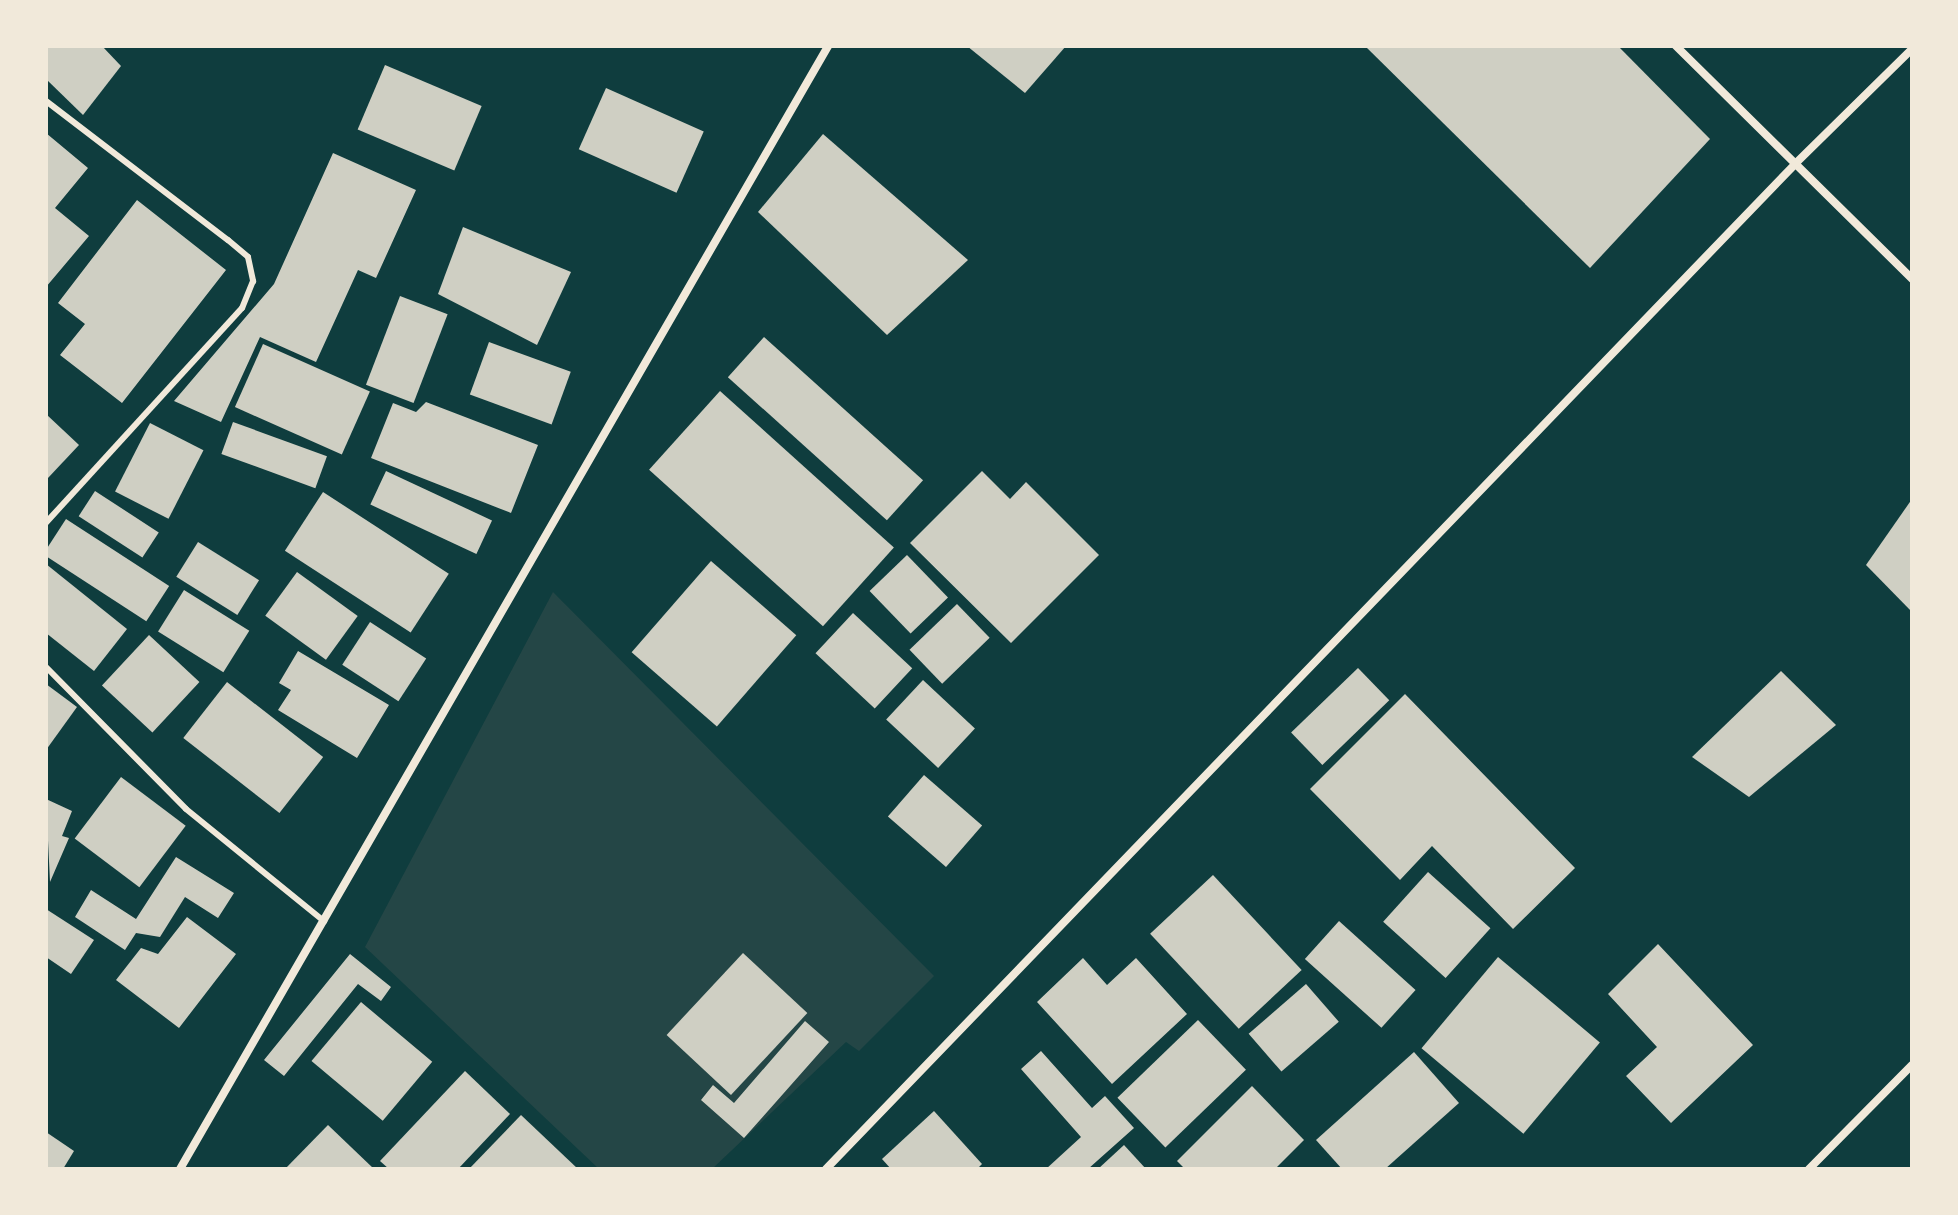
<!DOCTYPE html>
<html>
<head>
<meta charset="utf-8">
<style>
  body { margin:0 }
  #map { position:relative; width:1958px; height:1215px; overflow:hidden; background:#0f3d3e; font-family:Rubik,sans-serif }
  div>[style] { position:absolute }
  .green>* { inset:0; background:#244646 }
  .building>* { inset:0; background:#cfcfc3; transform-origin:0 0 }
  .service>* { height:6px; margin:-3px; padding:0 3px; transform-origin:3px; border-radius:3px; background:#f1e9da }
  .minor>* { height:8px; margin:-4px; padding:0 4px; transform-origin:4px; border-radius:4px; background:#f1e9da }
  span { translate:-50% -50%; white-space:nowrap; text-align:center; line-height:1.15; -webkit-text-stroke:6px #f1e9da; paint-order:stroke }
  .frame { position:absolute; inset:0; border:48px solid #f1e9da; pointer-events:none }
</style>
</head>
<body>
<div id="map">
  <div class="green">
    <div style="clip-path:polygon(553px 592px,934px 976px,859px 1051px,846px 1042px,712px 1169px,599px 1169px,365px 947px)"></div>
  </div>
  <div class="building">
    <div style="clip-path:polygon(46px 46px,102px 46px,121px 66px,83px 115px,46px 79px)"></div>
    <div style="clip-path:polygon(967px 46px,1066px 46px,1025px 93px)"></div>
    <div style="clip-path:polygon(1365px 46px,1618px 46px,1710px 139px,1590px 268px)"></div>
    <div style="left:385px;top:65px;width:105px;height:70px;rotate:23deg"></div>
    <div style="left:606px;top:88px;width:107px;height:67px;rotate:24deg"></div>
    <div style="clip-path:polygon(46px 133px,88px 168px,55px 208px,89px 236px,46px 287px)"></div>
    <div style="clip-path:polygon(823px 134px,968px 260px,887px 335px,758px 212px)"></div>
    <div style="clip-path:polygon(333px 153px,416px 190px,376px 278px,358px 270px,316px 362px,260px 337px,221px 422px,174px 401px,274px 284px)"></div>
    <div style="clip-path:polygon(137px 200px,226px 270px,122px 403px,60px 355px,85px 324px,58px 303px)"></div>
    <div style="clip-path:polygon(463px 227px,571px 272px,537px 345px,438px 294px)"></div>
    <div style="left:400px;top:296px;width:51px;height:95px;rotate:21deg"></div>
    <div style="left:764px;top:337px;width:214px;height:54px;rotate:42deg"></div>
    <div style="left:489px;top:342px;width:87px;height:56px;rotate:20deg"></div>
    <div style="left:263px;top:344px;width:117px;height:69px;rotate:24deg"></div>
    <div style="left:720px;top:391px;width:234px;height:106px;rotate:42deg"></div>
    <div style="clip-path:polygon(426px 402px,538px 445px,511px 513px,371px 458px,393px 403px,416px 412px)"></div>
    <div style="clip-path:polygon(46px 414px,79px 445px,48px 478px,46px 476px)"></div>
    <div style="left:233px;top:422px;width:100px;height:34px;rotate:20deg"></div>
    <div style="left:150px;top:423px;width:60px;height:77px;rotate:27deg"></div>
    <div style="left:386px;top:471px;width:117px;height:37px;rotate:25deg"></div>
    <div style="clip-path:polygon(982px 471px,1010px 499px,1026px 482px,1099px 555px,1011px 643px,910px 543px)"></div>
    <div style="left:95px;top:491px;width:76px;height:30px;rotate:33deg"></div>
    <div style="left:323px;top:492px;width:150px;height:70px;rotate:33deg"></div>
    <div style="clip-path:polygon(1912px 499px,1912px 612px,1866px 565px)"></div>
    <div style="left:66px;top:519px;width:123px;height:42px;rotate:33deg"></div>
    <div style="left:198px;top:542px;width:72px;height:41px;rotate:32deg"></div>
    <div style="left:907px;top:555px;width:59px;height:52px;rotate:46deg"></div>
    <div style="left:711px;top:561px;width:113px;height:121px;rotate:41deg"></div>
    <div style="clip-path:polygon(46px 564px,127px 629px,94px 671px,46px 633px)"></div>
    <div style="left:297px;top:572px;width:75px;height:54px;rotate:36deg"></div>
    <div style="left:184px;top:590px;width:77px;height:49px;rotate:32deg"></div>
    <div style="left:957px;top:604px;width:47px;height:66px;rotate:46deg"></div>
    <div style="left:853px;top:613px;width:81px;height:55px;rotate:43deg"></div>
    <div style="left:370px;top:622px;width:67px;height:51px;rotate:33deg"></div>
    <div style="left:149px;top:635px;width:69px;height:69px;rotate:43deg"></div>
    <div style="clip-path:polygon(298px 651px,389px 705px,357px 758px,278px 710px,291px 690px,279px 683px)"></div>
    <div style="left:1358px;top:668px;width:45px;height:93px;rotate:46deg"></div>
    <div style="clip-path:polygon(1781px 671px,1836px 725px,1749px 797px,1692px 757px)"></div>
    <div style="left:923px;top:680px;width:71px;height:54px;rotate:43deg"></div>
    <div style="left:227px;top:682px;width:122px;height:71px;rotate:38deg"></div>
    <div style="clip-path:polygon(46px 684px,77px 707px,46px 750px)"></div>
    <div style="clip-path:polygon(1405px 694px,1575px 868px,1513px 929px,1432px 846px,1400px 880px,1310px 789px)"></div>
    <div style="left:924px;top:775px;width:77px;height:55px;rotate:41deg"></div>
    <div style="left:121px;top:777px;width:81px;height:77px;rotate:37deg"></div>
    <div style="clip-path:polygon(46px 799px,72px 811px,62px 836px,69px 838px,50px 882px)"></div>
    <div style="clip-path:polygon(176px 857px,234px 893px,218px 918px,185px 897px,160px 937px,136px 933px,125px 950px,75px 917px,91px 890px,136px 919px)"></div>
    <div style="left:1428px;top:872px;width:84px;height:67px;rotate:42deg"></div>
    <div style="left:1213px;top:875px;width:130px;height:86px;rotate:47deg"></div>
    <div style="clip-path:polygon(46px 909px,94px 940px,71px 974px,46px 957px)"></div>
    <div style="clip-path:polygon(187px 917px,236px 954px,179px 1028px,116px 980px,141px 948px,158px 954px)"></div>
    <div style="left:1339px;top:921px;width:103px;height:51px;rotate:42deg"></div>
    <div style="clip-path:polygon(1658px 944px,1753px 1045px,1671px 1123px,1626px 1076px,1657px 1047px,1608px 994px)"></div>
    <div style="left:743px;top:953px;width:88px;height:112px;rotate:43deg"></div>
    <div style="clip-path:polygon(350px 954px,391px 987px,381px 1001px,358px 984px,284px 1076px,264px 1060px)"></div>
    <div style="left:1498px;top:957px;width:133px;height:119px;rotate:40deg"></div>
    <div style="clip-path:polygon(1083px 958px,1107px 985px,1136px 958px,1187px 1014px,1112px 1084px,1037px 1002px)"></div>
    <div style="left:1306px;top:984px;width:50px;height:76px;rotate:49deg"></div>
    <div style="left:361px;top:1002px;width:93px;height:77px;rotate:40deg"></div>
    <div style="left:1198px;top:1020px;width:69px;height:112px;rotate:46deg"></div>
    <div style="clip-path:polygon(805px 1021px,829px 1042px,744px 1138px,701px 1100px,713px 1085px,734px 1103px)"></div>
    <div style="clip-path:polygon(1041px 1051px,1092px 1108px,1105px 1096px,1134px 1128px,1088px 1169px,1046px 1169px,1081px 1137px,1021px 1069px)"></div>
    <div style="clip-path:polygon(1414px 1052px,1459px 1103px,1385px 1169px,1342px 1169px,1316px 1140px)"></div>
    <div style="clip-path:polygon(465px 1071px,510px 1114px,458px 1169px,389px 1169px,380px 1161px)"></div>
    <div style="clip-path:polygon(1252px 1086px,1304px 1140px,1275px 1169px,1185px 1169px,1177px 1161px)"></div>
    <div style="clip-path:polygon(934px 1111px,982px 1164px,977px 1169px,891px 1169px,882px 1159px)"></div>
    <div style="clip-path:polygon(521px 1115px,578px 1169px,469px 1169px)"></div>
    <div style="clip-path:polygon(328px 1125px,374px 1169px,285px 1169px)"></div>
    <div style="clip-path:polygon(46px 1132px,74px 1151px,63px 1169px,46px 1169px)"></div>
    <div style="clip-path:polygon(1124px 1145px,1146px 1169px,1098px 1169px)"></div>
  </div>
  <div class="service">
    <div style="left:46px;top:101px;width:229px;rotate:37.4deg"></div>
    <div style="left:228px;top:240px;width:26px;rotate:40deg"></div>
    <div style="left:248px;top:257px;width:25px;rotate:78deg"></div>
    <div style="left:253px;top:281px;width:29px;rotate:112deg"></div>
    <div style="left:242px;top:308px;width:291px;rotate:132.4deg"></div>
    <div style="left:46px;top:667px;width:199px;rotate:45.4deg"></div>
    <div style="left:186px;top:809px;width:178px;rotate:39.1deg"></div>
  </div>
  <div class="minor">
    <div style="left:1676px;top:46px;width:332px;rotate:44.6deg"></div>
    <div style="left:180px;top:1169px;width:1297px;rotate:-60.01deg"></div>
    <div style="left:826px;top:1169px;width:1397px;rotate:-46.04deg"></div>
    <div style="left:1796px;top:163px;width:163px;rotate:-44.5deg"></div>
    <div style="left:1809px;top:1169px;width:146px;rotate:-45.3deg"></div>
  </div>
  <div class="frame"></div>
</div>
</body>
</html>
